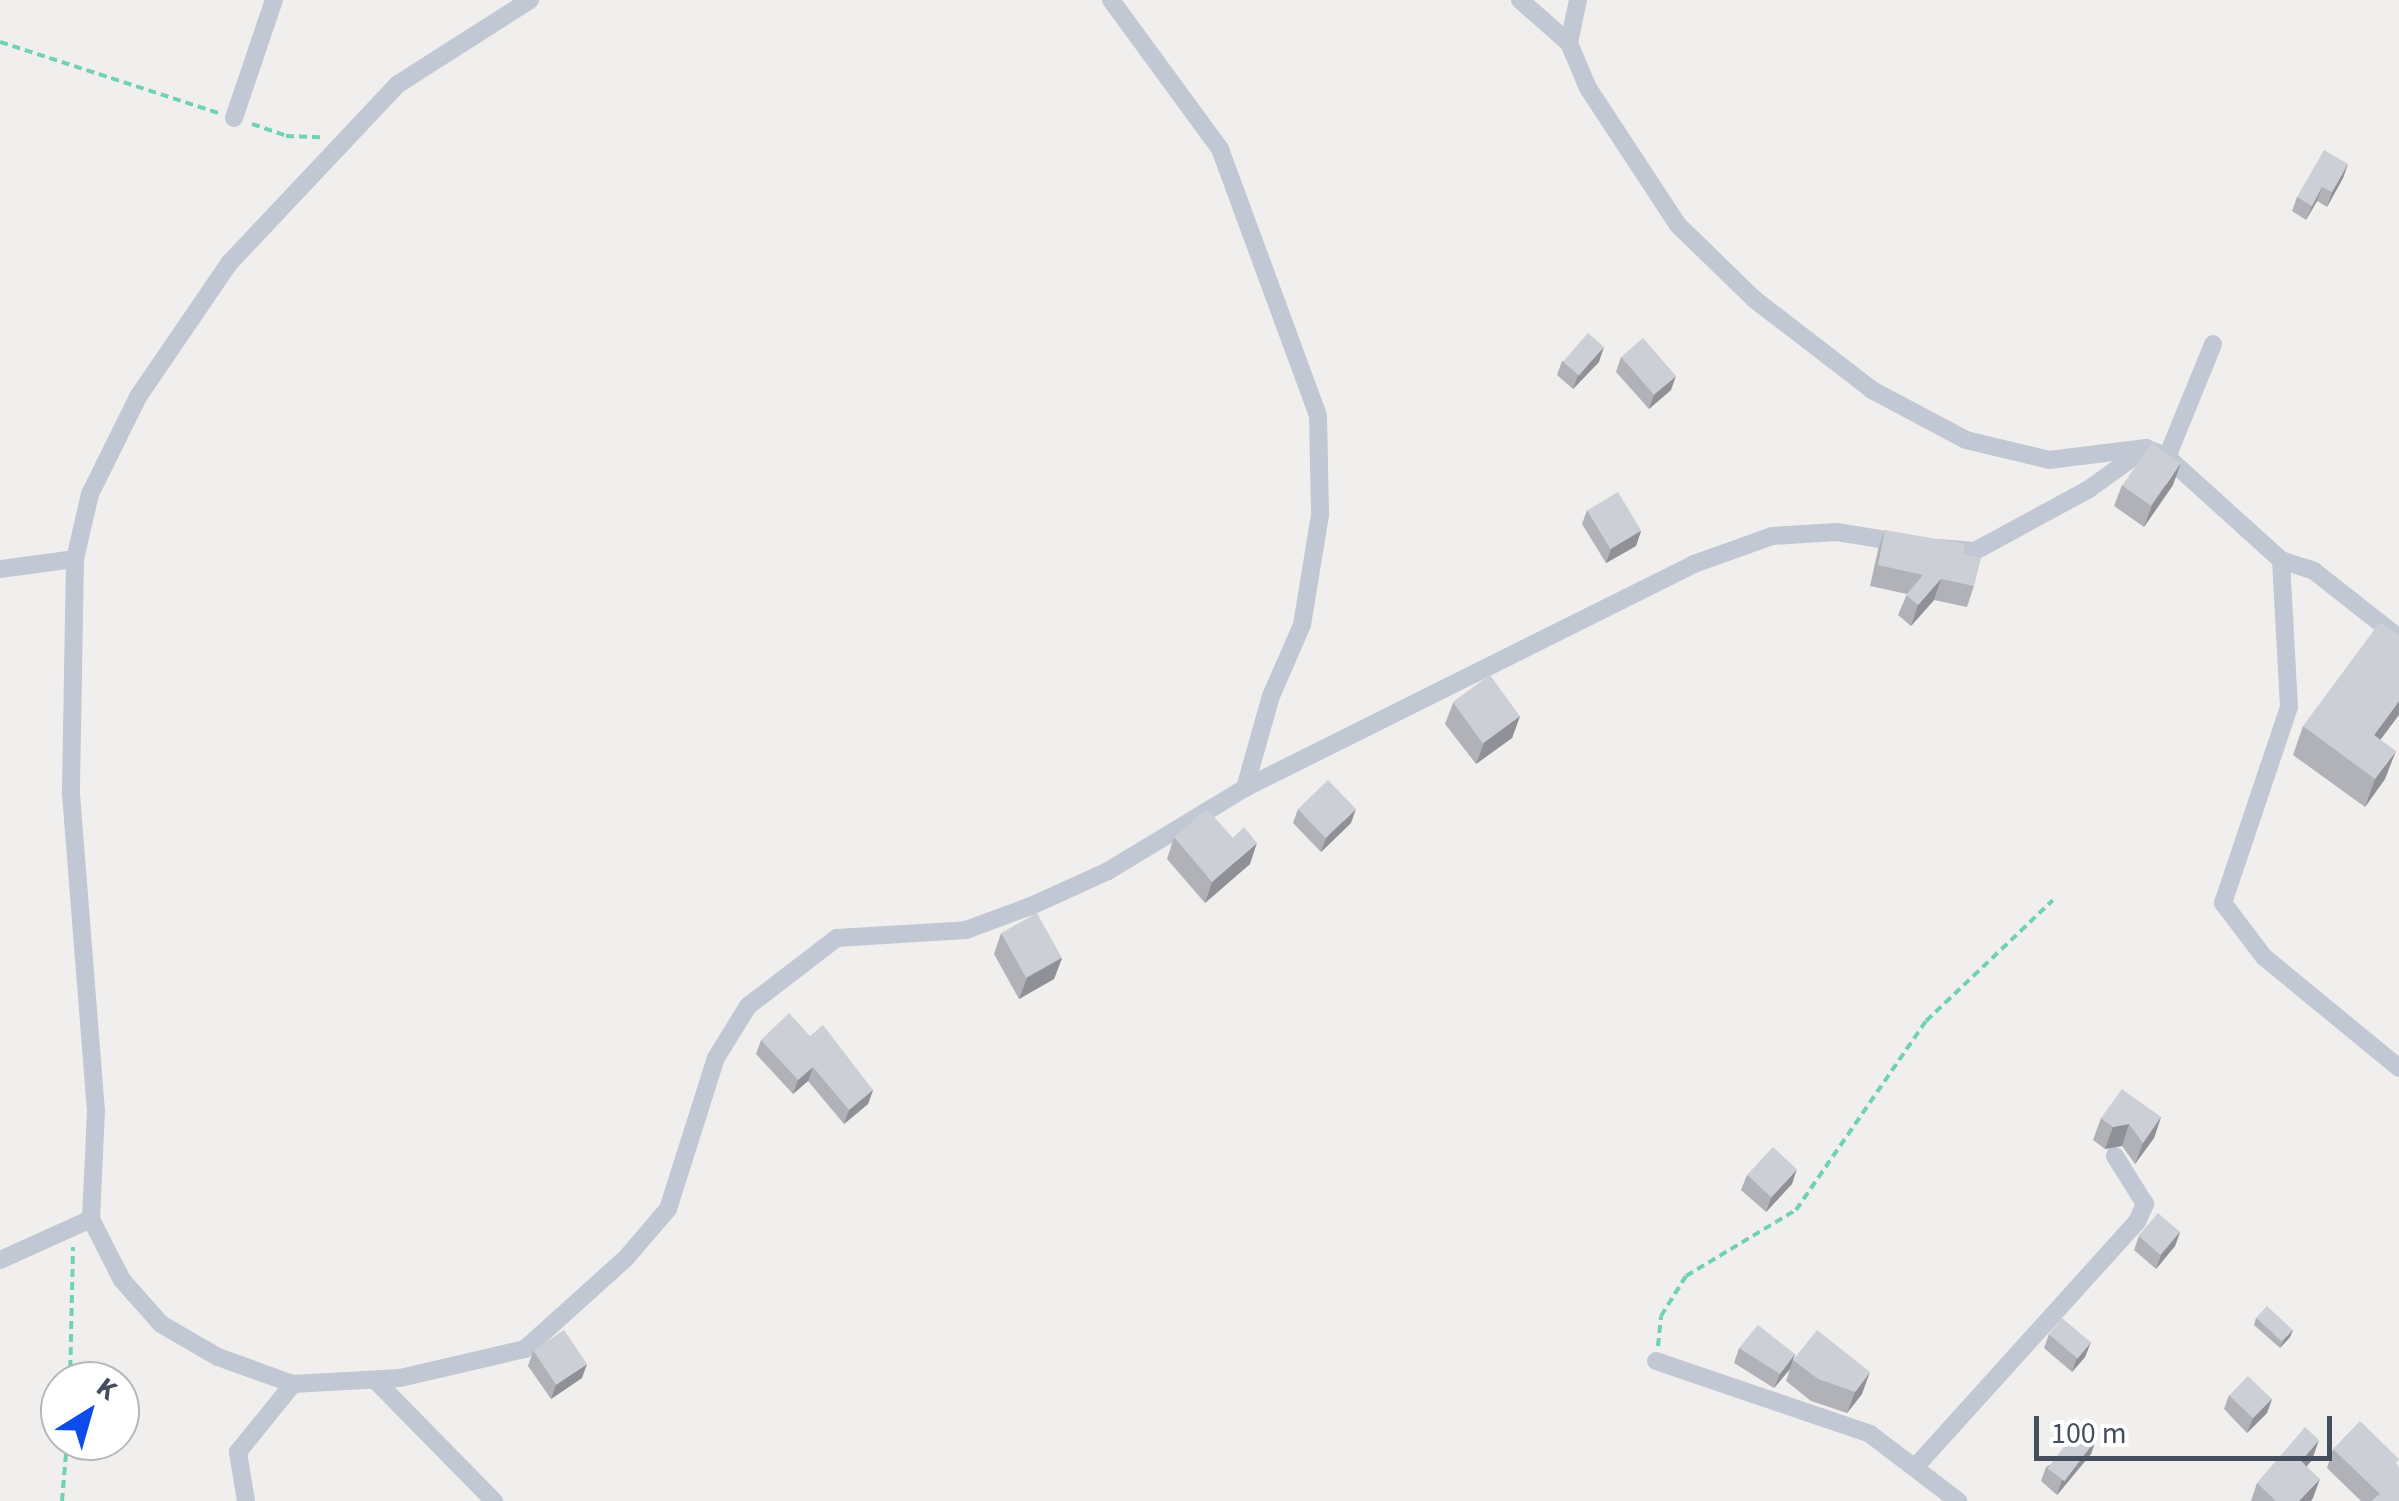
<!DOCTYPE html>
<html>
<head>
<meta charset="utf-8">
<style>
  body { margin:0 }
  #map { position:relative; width:2399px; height:1501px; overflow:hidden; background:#f1efee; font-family:"Source Sans 3",sans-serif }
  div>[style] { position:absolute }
  .path>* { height:4px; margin-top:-2px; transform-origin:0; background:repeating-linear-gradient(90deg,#70d2b1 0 8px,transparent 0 13px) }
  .minor>* { height:18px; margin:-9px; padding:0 9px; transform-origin:9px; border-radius:9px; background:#c1c8d4 }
  .wall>* { inset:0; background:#b0b2b8 }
  .shaded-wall>* { inset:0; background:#909196 }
  .building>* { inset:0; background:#cdcfd6; transform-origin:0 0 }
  span { translate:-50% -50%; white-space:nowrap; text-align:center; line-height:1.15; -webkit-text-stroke:8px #fff; paint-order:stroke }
  .north { position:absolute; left:40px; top:1361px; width:100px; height:100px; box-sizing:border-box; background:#fff; border:2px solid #b5b8be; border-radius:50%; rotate:37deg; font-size:28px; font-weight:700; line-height:40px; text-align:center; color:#454e5d }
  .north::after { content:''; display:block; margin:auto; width:35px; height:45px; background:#0e4beb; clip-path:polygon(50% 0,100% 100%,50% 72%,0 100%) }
  .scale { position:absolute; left:2034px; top:1416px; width:298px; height:45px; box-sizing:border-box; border:5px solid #454e5d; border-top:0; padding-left:12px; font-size:30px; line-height:35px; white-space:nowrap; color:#454e5d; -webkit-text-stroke:8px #fff; paint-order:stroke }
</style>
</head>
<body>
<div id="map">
  <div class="path">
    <div style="left:0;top:42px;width:230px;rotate:18deg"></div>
    <div style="left:252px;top:124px;width:36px;rotate:19deg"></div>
    <div style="left:286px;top:136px;width:34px;rotate:2deg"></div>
    <div style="left:1658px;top:1346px;width:30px;rotate:-84deg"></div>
    <div style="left:1661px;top:1316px;width:47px;rotate:-58deg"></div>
    <div style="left:1686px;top:1276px;width:128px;rotate:-31deg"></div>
    <div style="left:1796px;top:1210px;width:229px;rotate:-55.5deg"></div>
    <div style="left:1926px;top:1021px;width:175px;rotate:-43.6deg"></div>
    <div style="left:70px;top:1381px;width:134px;rotate:-88.7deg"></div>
    <div style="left:62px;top:1501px;width:60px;rotate:-85.2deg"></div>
  </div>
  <div class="minor">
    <div style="left:530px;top:0;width:156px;rotate:147.5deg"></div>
    <div style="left:398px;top:84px;width:245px;rotate:133.3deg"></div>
    <div style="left:230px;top:262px;width:163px;rotate:124.3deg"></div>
    <div style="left:138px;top:397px;width:108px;rotate:116.3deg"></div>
    <div style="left:90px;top:494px;width:67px;rotate:103deg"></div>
    <div style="left:75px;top:559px;width:235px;rotate:91deg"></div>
    <div style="left:71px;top:794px;width:317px;rotate:85.5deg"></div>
    <div style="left:96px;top:1110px;width:109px;rotate:92.6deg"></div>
    <div style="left:91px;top:1219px;width:68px;rotate:63.1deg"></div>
    <div style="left:122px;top:1280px;width:59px;rotate:48.4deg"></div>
    <div style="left:161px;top:1324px;width:66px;rotate:30.1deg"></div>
    <div style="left:218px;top:1357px;width:80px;rotate:19.8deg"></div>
    <div style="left:293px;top:1384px;width:107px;rotate:-3.2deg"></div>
    <div style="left:400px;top:1378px;width:128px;rotate:-13.1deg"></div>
    <div style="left:525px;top:1349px;width:136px;rotate:-42deg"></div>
    <div style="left:626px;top:1258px;width:65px;rotate:-49.4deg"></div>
    <div style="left:668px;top:1209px;width:158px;rotate:-72.4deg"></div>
    <div style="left:716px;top:1058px;width:61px;rotate:-58.4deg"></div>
    <div style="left:748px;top:1006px;width:112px;rotate:-37.4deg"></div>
    <div style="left:837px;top:938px;width:129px;rotate:-3.5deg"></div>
    <div style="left:966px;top:930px;width:69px;rotate:-20.3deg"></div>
    <div style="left:1031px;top:906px;width:85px;rotate:-24.4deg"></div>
    <div style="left:1108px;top:871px;width:160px;rotate:-31.2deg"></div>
    <div style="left:1245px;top:788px;width:502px;rotate:-26.51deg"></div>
    <div style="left:1694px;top:564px;width:83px;rotate:-19.7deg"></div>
    <div style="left:1772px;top:536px;width:65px;rotate:-3.5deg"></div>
    <div style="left:1837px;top:532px;width:69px;rotate:9.2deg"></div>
    <div style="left:1111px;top:0;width:185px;rotate:53.8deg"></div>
    <div style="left:1220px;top:149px;width:284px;rotate:69.8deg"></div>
    <div style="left:1318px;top:416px;width:99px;rotate:88.8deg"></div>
    <div style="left:1320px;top:515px;width:111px;rotate:99.3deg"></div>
    <div style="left:1302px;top:625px;width:77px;rotate:113.6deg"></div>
    <div style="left:1271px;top:696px;width:96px;rotate:105.8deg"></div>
    <div style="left:1520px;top:0;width:65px;rotate:41.3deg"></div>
    <div style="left:1569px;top:43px;width:49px;rotate:67.1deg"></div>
    <div style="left:1588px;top:88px;width:164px;rotate:56.7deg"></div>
    <div style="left:1678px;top:225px;width:106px;rotate:44.2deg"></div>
    <div style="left:1754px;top:299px;width:149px;rotate:37.6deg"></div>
    <div style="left:1872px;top:390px;width:106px;rotate:28deg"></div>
    <div style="left:1966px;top:440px;width:85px;rotate:13.5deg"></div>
    <div style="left:2049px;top:460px;width:98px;rotate:-7.1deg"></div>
    <div style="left:2146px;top:448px;width:23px;rotate:23deg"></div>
    <div style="left:2167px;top:457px;width:154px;rotate:42.1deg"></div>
    <div style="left:2281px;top:560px;width:35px;rotate:18deg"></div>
    <div style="left:2314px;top:571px;width:108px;rotate:38.2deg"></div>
    <div style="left:1569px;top:43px;width:44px;rotate:-78.2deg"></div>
    <div style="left:234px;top:118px;width:125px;rotate:-71.3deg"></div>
    <div style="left:2167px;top:457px;width:122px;rotate:-67.8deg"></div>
    <div style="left:1940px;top:548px;width:35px;rotate:5deg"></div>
    <div style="left:1975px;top:551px;width:130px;rotate:-28.5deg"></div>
    <div style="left:2089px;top:489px;width:70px;rotate:-35.7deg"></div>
    <div style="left:2281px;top:560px;width:147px;rotate:86.9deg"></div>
    <div style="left:2289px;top:707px;width:207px;rotate:108.6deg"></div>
    <div style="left:2223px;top:903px;width:68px;rotate:52.8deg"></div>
    <div style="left:2264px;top:957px;width:175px;rotate:39.4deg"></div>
    <div style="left:0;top:569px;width:76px;rotate:-7.6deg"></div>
    <div style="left:0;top:1260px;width:100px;rotate:-24.3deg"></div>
    <div style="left:1656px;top:1361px;width:226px;rotate:18.8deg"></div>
    <div style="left:1870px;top:1434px;width:111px;rotate:37.3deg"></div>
    <div style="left:375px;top:1380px;width:170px;rotate:45.5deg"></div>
    <div style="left:1918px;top:1464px;width:326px;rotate:-47.9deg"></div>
    <div style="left:2137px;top:1222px;width:20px;rotate:-66deg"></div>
    <div style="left:2145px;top:1204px;width:57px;rotate:-122deg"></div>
    <div style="left:246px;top:1501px;width:50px;rotate:-99.3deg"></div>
    <div style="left:238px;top:1452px;width:87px;rotate:-51deg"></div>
  </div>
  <div class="wall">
    <div style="clip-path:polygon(2348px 164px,2343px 178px,2327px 207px,2317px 201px,2306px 220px,2292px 211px,2297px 197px)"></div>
    <div style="clip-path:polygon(1621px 357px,1671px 390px,1649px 409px,1616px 372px)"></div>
    <div style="clip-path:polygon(1562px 361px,1599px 362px,1573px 389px,1557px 375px)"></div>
    <div style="clip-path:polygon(2122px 485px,2173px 485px,2144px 527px,2114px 506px)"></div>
    <div style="clip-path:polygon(1587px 510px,1641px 531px,1636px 546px,1606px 563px,1582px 524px)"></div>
    <div style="clip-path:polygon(1885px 530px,1963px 554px,1974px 586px,1967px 607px,1934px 600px,1911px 626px,1898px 615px,1907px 594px,1870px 586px,1878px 550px)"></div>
    <div style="clip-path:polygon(1453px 703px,1520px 716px,1512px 738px,1476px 764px,1445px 724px)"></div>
    <div style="clip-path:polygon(2303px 726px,2380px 740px,2385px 779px,2365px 807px,2293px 755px)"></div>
    <div style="clip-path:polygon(1298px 809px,1351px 823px,1321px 852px,1293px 823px)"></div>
    <div style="clip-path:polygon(1174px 837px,1250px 864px,1205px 903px,1167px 859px)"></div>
    <div style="clip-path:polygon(1001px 933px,1062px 958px,1054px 979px,1019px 999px,994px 954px)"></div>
    <div style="clip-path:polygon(810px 1036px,873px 1090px,868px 1104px,844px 1124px,808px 1081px,793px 1094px,756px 1054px,761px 1040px)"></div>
    <div style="clip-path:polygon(2161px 1117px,2154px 1138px,2135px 1164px,2122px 1146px,2105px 1149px,2093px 1140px,2101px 1118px)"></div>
    <div style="clip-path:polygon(1747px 1175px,1792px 1184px,1766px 1212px,1741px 1190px)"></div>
    <div style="clip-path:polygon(2180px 1232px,2175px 1246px,2156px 1269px,2134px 1250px,2139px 1236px)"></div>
    <div style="clip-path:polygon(2256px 1318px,2293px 1330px,2290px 1337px,2280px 1348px,2254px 1325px)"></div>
    <div style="clip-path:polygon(2049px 1334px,2091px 1342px,2085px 1357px,2072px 1372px,2044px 1348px)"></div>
    <div style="clip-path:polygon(1739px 1348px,1795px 1354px,1790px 1369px,1774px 1388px,1734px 1363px)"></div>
    <div style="clip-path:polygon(533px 1351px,582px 1378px,551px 1399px,528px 1366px)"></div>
    <div style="clip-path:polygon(1793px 1360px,1862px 1394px,1847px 1413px,1811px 1401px,1786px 1381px)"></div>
    <div style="clip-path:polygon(2229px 1395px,2272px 1399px,2267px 1413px,2247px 1433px,2224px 1409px)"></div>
    <div style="clip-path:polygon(2096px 1440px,2091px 1454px,2057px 1495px,2041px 1481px,2046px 1467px)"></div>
    <div style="clip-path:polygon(2333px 1449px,2397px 1466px,2399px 1501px,2361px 1501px,2327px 1468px)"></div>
    <div style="clip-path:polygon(2312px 1460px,2307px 1466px,2313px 1498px,2311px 1501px,2251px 1501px,2257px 1483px)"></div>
  </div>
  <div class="shaded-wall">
    <div style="clip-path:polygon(2348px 164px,2343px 178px,2327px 207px,2332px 192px)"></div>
    <div style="clip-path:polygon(2322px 187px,2317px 201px,2306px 220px,2312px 206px)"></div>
    <div style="clip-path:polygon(1604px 347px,1599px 362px,1573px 389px,1578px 375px)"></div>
    <div style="clip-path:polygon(1676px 376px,1671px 390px,1649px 409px,1654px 395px)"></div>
    <div style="clip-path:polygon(2181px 463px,2173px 485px,2144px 527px,2152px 505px)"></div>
    <div style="clip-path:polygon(1641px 531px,1636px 546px,1606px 563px,1611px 549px)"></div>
    <div style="clip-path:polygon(1941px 579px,1934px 600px,1911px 626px,1918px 605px)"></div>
    <div style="clip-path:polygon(2399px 701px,2399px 715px,2363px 763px,2374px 735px)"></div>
    <div style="clip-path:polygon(1520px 716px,1512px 738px,1476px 764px,1484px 743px)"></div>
    <div style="clip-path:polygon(2396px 751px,2385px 779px,2365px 807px,2375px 779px)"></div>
    <div style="clip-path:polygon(1356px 809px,1351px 823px,1321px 852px,1326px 838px)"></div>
    <div style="clip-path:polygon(1257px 843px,1250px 864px,1205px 903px,1212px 882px)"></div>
    <div style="clip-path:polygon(1062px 958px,1054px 979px,1019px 999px,1027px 978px)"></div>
    <div style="clip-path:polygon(813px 1067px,808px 1081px,793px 1094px,798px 1080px)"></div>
    <div style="clip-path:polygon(873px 1090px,868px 1104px,844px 1124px,849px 1110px)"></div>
    <div style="clip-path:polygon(2161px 1117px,2154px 1138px,2135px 1164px,2143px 1143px)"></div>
    <div style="clip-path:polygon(2129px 1124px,2122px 1146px,2105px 1149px,2113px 1127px)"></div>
    <div style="clip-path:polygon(1797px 1169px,1792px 1184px,1766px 1212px,1771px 1198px)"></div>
    <div style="clip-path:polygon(2180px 1232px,2175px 1246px,2156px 1269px,2161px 1255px)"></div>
    <div style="clip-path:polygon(2293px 1330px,2290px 1337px,2280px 1348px,2283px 1341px)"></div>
    <div style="clip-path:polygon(2091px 1342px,2085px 1357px,2072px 1372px,2077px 1358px)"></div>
    <div style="clip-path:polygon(1795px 1354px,1790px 1369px,1774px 1388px,1780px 1374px)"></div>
    <div style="clip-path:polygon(587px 1364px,582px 1378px,551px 1399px,556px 1385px)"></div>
    <div style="clip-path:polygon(1870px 1372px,1862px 1394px,1847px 1413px,1855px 1392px)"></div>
    <div style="clip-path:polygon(2272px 1399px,2267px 1413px,2247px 1433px,2253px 1418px)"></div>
    <div style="clip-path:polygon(2096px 1440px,2091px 1454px,2057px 1495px,2062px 1480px)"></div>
    <div style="clip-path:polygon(2319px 1440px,2312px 1460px,2294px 1481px,2301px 1461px)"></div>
    <div style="clip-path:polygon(2320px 1479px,2313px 1498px,2311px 1501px,2299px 1501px)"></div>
  </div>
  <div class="building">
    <div style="clip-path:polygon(2324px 150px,2348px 164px,2332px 192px,2322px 187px,2312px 206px,2297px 197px)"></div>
    <div style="left:1588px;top:333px;width:21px;height:38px;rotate:41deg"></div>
    <div style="left:1643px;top:338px;width:50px;height:29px;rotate:49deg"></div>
    <div style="left:2152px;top:443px;width:35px;height:52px;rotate:35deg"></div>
    <div style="left:1618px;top:492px;width:45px;height:36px;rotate:59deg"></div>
    <div style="clip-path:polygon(1885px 530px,1965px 544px,1963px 554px,1981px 558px,1974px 586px,1941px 579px,1918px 605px,1906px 595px,1923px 575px,1878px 565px)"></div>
    <div style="clip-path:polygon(2380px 622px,2399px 635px,2399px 701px,2374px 735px,2396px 751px,2375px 779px,2303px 726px)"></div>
    <div style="left:1490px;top:675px;width:51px;height:46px;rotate:54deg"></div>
    <div style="left:1328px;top:780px;width:40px;height:42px;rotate:46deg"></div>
    <div style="clip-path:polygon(1207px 809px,1233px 838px,1244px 827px,1257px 843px,1212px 882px,1174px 837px)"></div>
    <div style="left:1037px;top:913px;width:51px;height:41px;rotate:61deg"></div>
    <div style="clip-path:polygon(789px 1013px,810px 1036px,823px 1025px,873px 1090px,849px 1110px,813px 1067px,798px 1080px,761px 1040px)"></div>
    <div style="clip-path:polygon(2122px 1089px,2161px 1117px,2143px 1143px,2129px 1124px,2113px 1127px,2101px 1118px)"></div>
    <div style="left:1773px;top:1147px;width:33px;height:38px;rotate:43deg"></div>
    <div style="left:2158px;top:1213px;width:29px;height:30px;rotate:41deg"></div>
    <div style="left:2267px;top:1306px;width:35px;height:16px;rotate:43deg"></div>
    <div style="left:2062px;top:1318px;width:38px;height:21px;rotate:40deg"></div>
    <div style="clip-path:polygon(1758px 1325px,1795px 1354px,1780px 1374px,1739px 1348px)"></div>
    <div style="left:564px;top:1330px;width:41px;height:37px;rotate:56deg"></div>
    <div style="clip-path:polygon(1817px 1330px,1870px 1372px,1855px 1392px,1818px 1379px,1793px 1360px)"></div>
    <div style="left:2248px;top:1376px;width:33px;height:27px;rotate:44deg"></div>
    <div style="clip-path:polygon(2360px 1421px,2399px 1459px,2396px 1463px,2399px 1468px,2399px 1501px,2371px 1501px,2380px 1494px,2333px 1449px)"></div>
    <div style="left:2079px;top:1427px;width:21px;height:52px;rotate:37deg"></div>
    <div style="clip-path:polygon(2305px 1427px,2319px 1440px,2301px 1461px,2320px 1479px,2299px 1501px,2276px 1501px,2257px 1483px)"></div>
  </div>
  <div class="north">K</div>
  <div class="scale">100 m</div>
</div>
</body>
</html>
